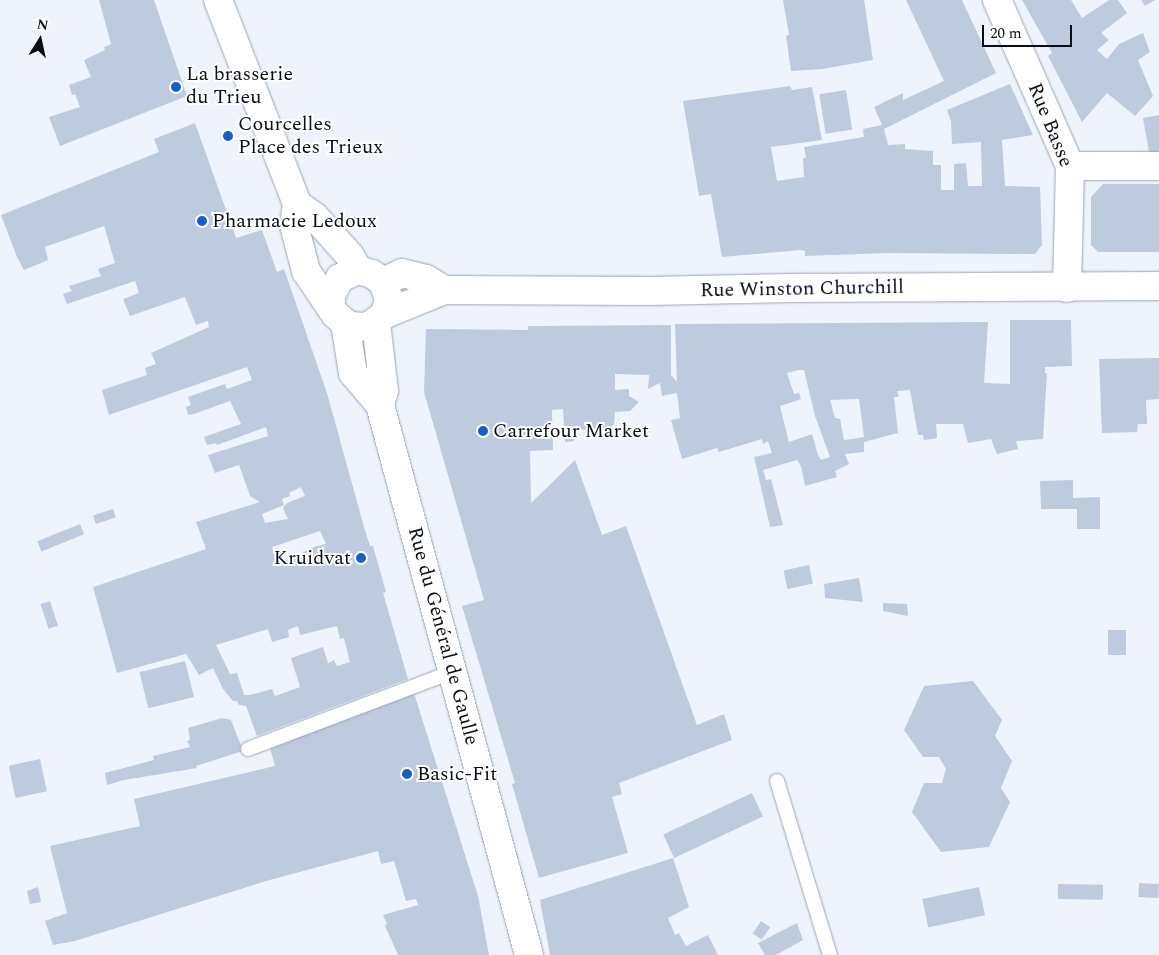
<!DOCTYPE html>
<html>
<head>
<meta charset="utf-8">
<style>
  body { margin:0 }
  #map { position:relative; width:1159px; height:955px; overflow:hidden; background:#eff4fc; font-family:Spectral,serif }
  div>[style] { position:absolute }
  .building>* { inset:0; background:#becade; transform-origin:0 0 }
  .roads { filter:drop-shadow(0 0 1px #99a5b7) drop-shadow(0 0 1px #99a5b7) }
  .service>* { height:14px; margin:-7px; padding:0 7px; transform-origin:7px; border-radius:7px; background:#fff }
  .minor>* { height:28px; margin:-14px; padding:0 14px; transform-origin:14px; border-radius:14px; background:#fff }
  .secondary>* { height:28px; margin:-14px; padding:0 14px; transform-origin:14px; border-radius:14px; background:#fff }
  .dots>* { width:14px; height:14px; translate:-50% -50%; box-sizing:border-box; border:2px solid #fff; border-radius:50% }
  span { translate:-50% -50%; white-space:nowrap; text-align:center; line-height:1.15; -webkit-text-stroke:4px #fff; paint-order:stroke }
  .poi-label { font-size:20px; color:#0a0e14 }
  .left { translate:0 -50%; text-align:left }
  .right { translate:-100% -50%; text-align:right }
  .street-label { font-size:20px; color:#0a0e14 }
  .north { position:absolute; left:15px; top:15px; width:50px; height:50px; -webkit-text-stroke:4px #fff; paint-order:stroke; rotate:10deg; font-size:14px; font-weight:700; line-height:20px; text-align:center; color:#0a0e14 }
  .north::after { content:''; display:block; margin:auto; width:18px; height:22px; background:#0a0e14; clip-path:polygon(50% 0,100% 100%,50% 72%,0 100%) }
  .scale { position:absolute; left:982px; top:25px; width:90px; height:22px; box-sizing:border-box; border:2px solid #0a0e14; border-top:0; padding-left:6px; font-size:15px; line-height:18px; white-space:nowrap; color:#0a0e14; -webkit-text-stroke:4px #fff; paint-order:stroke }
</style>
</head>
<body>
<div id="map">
  <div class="building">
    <div style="clip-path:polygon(99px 0,154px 0,187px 96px,60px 146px,49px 117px,80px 107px,75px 94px,72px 95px,69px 85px,91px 77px,84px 60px,105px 50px,104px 47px,111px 44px)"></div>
    <div style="clip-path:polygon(783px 0,864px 0,873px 60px,823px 69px,791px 71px,786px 36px,789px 35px)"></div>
    <div style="clip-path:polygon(906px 0,962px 0,996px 73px,884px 129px,888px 145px,905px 144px,905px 149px,933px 151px,933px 165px,941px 165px,941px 190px,954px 190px,954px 164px,966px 163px,968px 186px,982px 186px,981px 142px,952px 144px,951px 121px,947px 110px,1010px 84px,1033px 135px,1002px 140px,1005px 186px,1040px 187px,1042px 245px,1035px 254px,887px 253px,805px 256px,805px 251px,800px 250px,722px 257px,711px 194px,699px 196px,683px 101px,790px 86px,792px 90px,812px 87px,822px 140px,771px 147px,777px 181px,804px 177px,803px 158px,806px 158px,804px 147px,864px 137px,863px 129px,882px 125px,874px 107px,903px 93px,903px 100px,944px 81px)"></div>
    <div style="clip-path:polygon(1022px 0,1071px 0,1082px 18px,1109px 0,1118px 0,1127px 13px,1101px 33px,1109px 40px,1097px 50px,1107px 59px,1119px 44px,1143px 33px,1150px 52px,1138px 60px,1153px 96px,1135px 116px,1107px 93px,1082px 122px,1048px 56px,1052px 53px)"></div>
    <div style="clip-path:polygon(1141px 0,1155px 0,1145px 6px)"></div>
    <div style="left:846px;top:90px;width:40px;height:27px;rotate:81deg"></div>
    <div style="clip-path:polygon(1159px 115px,1159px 152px,1149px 152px,1143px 118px)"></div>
    <div style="clip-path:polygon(evenodd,195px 123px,236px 238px,262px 230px,277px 272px,284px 269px,327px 393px,364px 527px,370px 546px,373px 546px,386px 592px,383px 593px,408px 679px,257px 736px,246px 706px,239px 705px,237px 701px,233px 701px,223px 689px,213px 668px,199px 675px,186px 654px,117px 673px,93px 587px,206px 549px,196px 522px,260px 502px,250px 496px,239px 465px,215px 473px,208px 455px,268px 436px,266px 427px,217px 445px,216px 443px,207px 445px,204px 437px,241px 424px,230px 401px,194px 414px,188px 415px,186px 407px,191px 405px,188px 397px,225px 384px,227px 389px,252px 380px,247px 367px,109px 415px,102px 390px,147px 375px,145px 368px,156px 364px,151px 353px,209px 327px,208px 321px,196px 325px,185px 297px,130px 316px,123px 299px,139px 293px,135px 281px,67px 304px,63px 294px,72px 291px,69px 286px,101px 276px,98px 269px,115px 263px,104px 226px,45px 247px,48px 260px,24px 270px,17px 257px,1px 215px,159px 152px,154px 139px,195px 123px,301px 487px,305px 496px,287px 503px,283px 508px,288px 519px,265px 523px,262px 514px,284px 505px,282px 499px,290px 496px,289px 493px,301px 487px,195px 123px,320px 531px,326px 544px,316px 546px,278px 565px,272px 547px,320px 531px,195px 123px,298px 626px,300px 635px,337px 626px,340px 639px,344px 638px,350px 662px,337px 666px,334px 660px,328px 663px,323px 647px,291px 658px,300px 687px,275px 696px,272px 689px,250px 695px,244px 695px,237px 673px,230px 674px,216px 645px,268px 629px,272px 642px,289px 637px,288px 630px,298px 626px)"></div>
    <div style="clip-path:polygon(1103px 184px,1159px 184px,1159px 252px,1098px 252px,1091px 245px,1091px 197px)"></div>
    <div style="clip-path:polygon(evenodd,1010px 320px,1071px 320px,1072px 366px,1045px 367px,1045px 373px,1047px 373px,1043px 439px,1016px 441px,1018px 449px,997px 454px,991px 439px,968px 443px,963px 424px,936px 424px,937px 438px,924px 440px,923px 435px,918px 435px,910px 390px,897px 391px,899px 397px,894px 397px,898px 433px,864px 442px,864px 452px,845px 454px,849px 464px,835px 471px,837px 477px,805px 486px,801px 466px,797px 460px,763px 470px,766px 480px,771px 479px,783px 525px,770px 527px,754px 457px,772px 453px,768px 441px,763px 444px,762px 439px,719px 452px,717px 448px,682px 459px,671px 420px,680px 418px,677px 393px,662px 396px,660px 383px,648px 389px,649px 375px,615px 374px,615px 390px,629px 389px,629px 396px,639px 402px,630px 411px,615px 412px,614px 424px,609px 429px,574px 430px,574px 441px,565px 442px,563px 409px,552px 410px,553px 450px,530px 451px,531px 503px,575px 460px,602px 535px,626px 526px,697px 725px,724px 714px,732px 740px,619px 783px,622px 794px,612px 797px,628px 853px,539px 878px,512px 784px,515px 783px,462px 606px,484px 600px,424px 392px,426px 329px,528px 330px,528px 326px,671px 325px,671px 375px,677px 382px,675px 324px,988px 322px,984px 383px,1010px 384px,1010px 320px,799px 370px,804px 370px,815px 416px,830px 457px,821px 460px,818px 455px,812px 434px,789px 442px,780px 406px,801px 399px,799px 393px,794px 394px,787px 373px,799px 370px,1010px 320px,859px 399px,864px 437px,844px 440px,840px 419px,835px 418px,830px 400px,859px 399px)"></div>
    <div style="clip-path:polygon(1159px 358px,1159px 399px,1146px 400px,1147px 424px,1138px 424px,1137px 432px,1102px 433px,1099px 359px)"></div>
    <div style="clip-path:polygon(1073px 480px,1073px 498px,1100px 497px,1100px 529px,1077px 529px,1077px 509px,1041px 509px,1040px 481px)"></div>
    <div style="left:113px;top:509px;width:9px;height:21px;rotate:72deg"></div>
    <div style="left:80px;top:524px;width:11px;height:46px;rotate:68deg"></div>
    <div style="left:809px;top:565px;width:19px;height:26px;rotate:78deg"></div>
    <div style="clip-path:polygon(859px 578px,863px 602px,825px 598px,824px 584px)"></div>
    <div style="left:50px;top:601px;width:26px;height:10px;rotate:72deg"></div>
    <div style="clip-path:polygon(883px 603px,907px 604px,908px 616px,883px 611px)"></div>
    <div style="left:1126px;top:630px;width:25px;height:18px;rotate:90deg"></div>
    <div style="left:185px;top:661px;width:37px;height:47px;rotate:76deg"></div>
    <div style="clip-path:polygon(973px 681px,1002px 720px,995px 736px,1012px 761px,1001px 788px,1010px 802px,989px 847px,941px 852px,912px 812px,924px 783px,942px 783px,946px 769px,939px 757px,923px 757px,904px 730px,924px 686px)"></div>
    <div style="clip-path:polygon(414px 693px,478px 896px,489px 955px,398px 955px,385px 926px,387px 924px,383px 915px,418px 905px,416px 899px,406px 901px,394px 861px,381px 864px,378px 851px,266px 881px,75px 941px,53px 945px,45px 921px,67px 913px,50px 846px,140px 826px,134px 799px,275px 766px,270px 748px,292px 741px,291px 738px)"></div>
    <div style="clip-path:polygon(222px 718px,231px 720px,243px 751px,196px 766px,197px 768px,124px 780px,107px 785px,105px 773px,154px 760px,153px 756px,190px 747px,187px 741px,190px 740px,188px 728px)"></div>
    <div style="left:40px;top:759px;width:33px;height:32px;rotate:78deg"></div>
    <div style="left:752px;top:793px;width:26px;height:98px;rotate:65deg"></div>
    <div style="clip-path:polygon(673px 858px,689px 907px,668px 918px,675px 935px,679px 933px,686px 946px,708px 935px,718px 955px,550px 955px,540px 900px)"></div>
    <div style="left:1139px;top:883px;width:20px;height:14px;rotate:3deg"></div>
    <div style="left:1058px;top:884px;width:45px;height:15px;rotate:1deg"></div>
    <div style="clip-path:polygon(38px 887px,41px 902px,30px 904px,27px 891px)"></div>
    <div style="left:979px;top:887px;width:29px;height:58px;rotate:78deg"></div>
    <div style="left:761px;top:921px;width:11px;height:15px;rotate:34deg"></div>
    <div style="clip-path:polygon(797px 923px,803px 940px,776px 955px,765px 955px,758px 943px)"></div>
  </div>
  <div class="roads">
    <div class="service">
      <div style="left:248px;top:749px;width:218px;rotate:-20.7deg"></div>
      <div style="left:777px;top:781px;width:182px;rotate:73.1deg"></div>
    </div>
    <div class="minor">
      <div style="left:997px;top:0;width:181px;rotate:66.3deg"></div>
      <div style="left:1070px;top:166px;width:122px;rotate:91.4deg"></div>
      <div style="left:1070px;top:166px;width:89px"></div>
    </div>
    <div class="secondary">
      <div style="left:218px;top:0;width:219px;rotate:68.8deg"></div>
      <div style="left:297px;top:204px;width:21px;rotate:98deg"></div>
      <div style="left:294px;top:225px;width:48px;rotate:75.4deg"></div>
      <div style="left:306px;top:271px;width:52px;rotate:56deg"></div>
      <div style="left:335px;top:314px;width:18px;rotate:41deg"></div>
      <div style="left:349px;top:326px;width:19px;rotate:3deg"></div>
      <div style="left:368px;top:327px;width:21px;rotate:-37deg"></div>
      <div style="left:385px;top:314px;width:64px;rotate:-22.1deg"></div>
      <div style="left:444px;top:290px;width:206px;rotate:0.3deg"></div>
      <div style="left:650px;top:291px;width:141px;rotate:-1.2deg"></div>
      <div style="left:791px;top:288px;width:368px;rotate:-0.3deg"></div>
      <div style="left:297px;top:204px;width:22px;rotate:36deg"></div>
      <div style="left:315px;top:217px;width:52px;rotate:48.1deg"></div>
      <div style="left:350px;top:256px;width:16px;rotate:60deg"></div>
      <div style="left:383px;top:282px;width:21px;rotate:-25deg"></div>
      <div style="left:402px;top:273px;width:25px;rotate:14deg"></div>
      <div style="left:426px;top:279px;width:21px;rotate:31deg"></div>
      <div style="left:331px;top:305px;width:10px;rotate:-90deg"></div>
      <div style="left:331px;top:295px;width:19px;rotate:-62deg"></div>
      <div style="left:340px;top:278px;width:20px;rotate:-24deg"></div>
      <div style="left:358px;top:270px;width:15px;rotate:16deg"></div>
      <div style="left:372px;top:274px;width:14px;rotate:36deg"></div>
      <div style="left:383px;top:282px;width:18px;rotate:71deg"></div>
      <div style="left:389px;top:299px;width:16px;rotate:105deg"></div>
      <div style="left:345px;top:323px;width:51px;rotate:80.9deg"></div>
      <div style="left:353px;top:373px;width:42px;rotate:49.8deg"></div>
      <div style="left:380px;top:405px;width:570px;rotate:74.84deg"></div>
      <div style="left:376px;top:323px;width:68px;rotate:83.3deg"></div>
      <div style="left:384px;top:391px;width:15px;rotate:106deg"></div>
    </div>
  </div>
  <div class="dots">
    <div style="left:176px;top:87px;background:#175ec9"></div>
    <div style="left:228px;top:136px;background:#175ec9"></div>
    <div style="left:202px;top:221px;background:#175ec9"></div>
    <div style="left:483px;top:431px;background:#175ec9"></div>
    <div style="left:361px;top:558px;background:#175ec9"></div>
    <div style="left:407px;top:774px;background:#175ec9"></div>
  </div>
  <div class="poi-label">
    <span class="left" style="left:186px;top:86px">La brasserie<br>du Trieu</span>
    <span class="left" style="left:238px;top:136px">Courcelles<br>Place des Trieux</span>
    <span class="left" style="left:212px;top:221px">Pharmacie Ledoux</span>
    <span class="left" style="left:493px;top:431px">Carrefour Market</span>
    <span class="right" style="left:351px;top:558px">Kruidvat</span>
    <span class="left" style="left:417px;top:774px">Basic-Fit</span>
  </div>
  <div class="street-label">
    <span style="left:1050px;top:125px;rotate:68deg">Rue Basse</span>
    <span style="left:802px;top:289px;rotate:-1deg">Rue Winston Churchill</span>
    <span style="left:443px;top:636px;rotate:75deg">Rue du Général de Gaulle</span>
  </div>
  <div class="north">N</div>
  <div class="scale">20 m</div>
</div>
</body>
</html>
